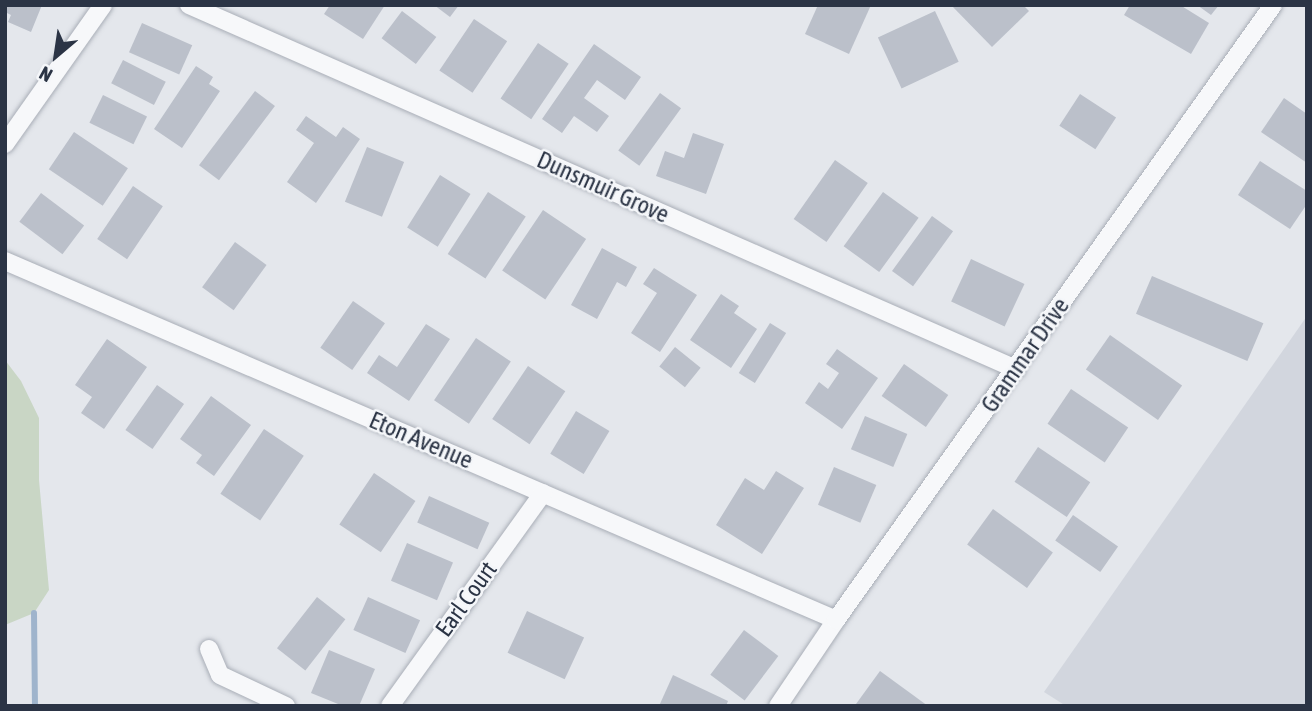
<!DOCTYPE html>
<html>
<head>
<meta charset="utf-8">
<style>
  body { margin:0 }
  #map { position:relative; width:1312px; height:711px; overflow:hidden; background:#e4e7ec; font-family:"Asap Condensed",sans-serif }
  div>[style] { position:absolute }
  .built>* { inset:0; background:#d2d6de }
  .green>* { inset:0; background:#c9d6c5 }
  .stream>* { height:6px; margin:-3px; padding:0 3px; transform-origin:3px; border-radius:3px; background:#9fb4cc }
  .building>* { inset:0; background:#bbc0ca; transform-origin:0 0 }
  .roads { filter:drop-shadow(0 0 2px #a9aeb7) drop-shadow(0 0 2px #a9aeb7) }
  .street>* { height:18px; margin:-9px; padding:0 9px; transform-origin:9px; border-radius:9px; background:#f7f8fa }
  span { translate:-50% -50%; white-space:nowrap; text-align:center; line-height:1.15; -webkit-text-stroke:5px #f4f6f9; paint-order:stroke }
  .street-label { font-size:24px; color:#2b3445 }
  .frame { position:absolute; inset:0; border:7px solid #2b3445; pointer-events:none }
  .north { position:absolute; left:21px; top:21px; width:70px; height:70px; -webkit-text-stroke:5px #f4f6f9; paint-order:stroke; rotate:209deg; font-size:19px; font-weight:700; line-height:28px; text-align:center; color:#2b3445 }
  .north::after { content:''; display:block; margin:auto; width:24px; height:32px; background:#2b3445; clip-path:polygon(50% 0,100% 100%,50% 72%,0 100%) }
</style>
</head>
<body>
<div id="map">
  <div class="built">
    <div style="clip-path:polygon(1307px 316px,1307px 706px,1066px 706px,1044px 692px)"></div>
  </div>
  <div class="green">
    <div style="clip-path:polygon(5px 360px,21px 381px,39px 418px,39px 480px,49px 590px,34px 613px,5px 625px)"></div>
  </div>
  <div class="stream">
    <div style="left:34px;top:613px;width:93px;rotate:89.4deg"></div>
  </div>
  <div class="building">
    <div style="clip-path:polygon(5px 5px,42px 5px,31px 32px,8px 22px,11px 15px,5px 12px)"></div>
    <div style="clip-path:polygon(330px 5px,385px 5px,363px 39px,324px 14px)"></div>
    <div style="clip-path:polygon(434px 5px,459px 5px,450px 17px)"></div>
    <div style="clip-path:polygon(818px 5px,871px 5px,849px 54px,805px 34px)"></div>
    <div style="clip-path:polygon(951px 5px,1023px 5px,1029px 11px,992px 47px)"></div>
    <div style="clip-path:polygon(1130px 5px,1180px 5px,1209px 23px,1191px 54px,1124px 15px)"></div>
    <div style="clip-path:polygon(1197px 5px,1219px 5px,1211px 15px)"></div>
    <div style="left:402px;top:11px;width:43px;height:34px;rotate:37deg"></div>
    <div style="left:935px;top:11px;width:56px;height:63px;rotate:65deg"></div>
    <div style="left:474px;top:19px;width:40px;height:62px;rotate:34deg"></div>
    <div style="left:142px;top:23px;width:55px;height:32px;rotate:24deg"></div>
    <div style="left:538px;top:43px;width:37px;height:67px;rotate:34deg"></div>
    <div style="clip-path:polygon(594px 44px,641px 77px,625px 100px,597px 80px,584px 98px,609px 116px,597px 132px,574px 116px,562px 133px,542px 119px)"></div>
    <div style="left:123px;top:60px;width:48px;height:26px;rotate:27deg"></div>
    <div style="clip-path:polygon(196px 66px,213px 77px,209px 84px,220px 91px,182px 148px,154px 129px)"></div>
    <div style="left:255px;top:91px;width:25px;height:93px;rotate:37deg"></div>
    <div style="left:660px;top:93px;width:26px;height:71px;rotate:36deg"></div>
    <div style="left:1080px;top:94px;width:43px;height:38px;rotate:33deg"></div>
    <div style="left:103px;top:95px;width:49px;height:31px;rotate:26deg"></div>
    <div style="clip-path:polygon(1284px 98px,1307px 114px,1307px 163px,1261px 132px)"></div>
    <div style="clip-path:polygon(306px 116px,336px 137px,343px 127px,360px 139px,316px 203px,287px 182px,314px 143px,296px 130px)"></div>
    <div style="left:74px;top:132px;width:65px;height:45px;rotate:34deg"></div>
    <div style="clip-path:polygon(693px 133px,724px 144px,706px 194px,656px 176px,665px 151px,684px 158px)"></div>
    <div style="left:367px;top:147px;width:40px;height:59px;rotate:22deg"></div>
    <div style="left:835px;top:160px;width:40px;height:72px;rotate:35deg"></div>
    <div style="clip-path:polygon(1260px 161px,1307px 191px,1307px 204px,1290px 229px,1238px 195px)"></div>
    <div style="left:440px;top:175px;width:36px;height:62px;rotate:32deg"></div>
    <div style="left:133px;top:186px;width:36px;height:64px;rotate:34deg"></div>
    <div style="left:488px;top:192px;width:45px;height:74px;rotate:33deg"></div>
    <div style="left:883px;top:192px;width:44px;height:67px;rotate:36deg"></div>
    <div style="left:41px;top:193px;width:54px;height:36px;rotate:37deg"></div>
    <div style="left:543px;top:210px;width:52px;height:73px;rotate:34deg"></div>
    <div style="left:932px;top:216px;width:26px;height:68px;rotate:36deg"></div>
    <div style="left:235px;top:242px;width:39px;height:56px;rotate:36deg"></div>
    <div style="clip-path:polygon(602px 248px,637px 267px,626px 287px,617px 282px,597px 319px,571px 305px)"></div>
    <div style="left:971px;top:259px;width:59px;height:47px;rotate:25deg"></div>
    <div style="clip-path:polygon(654px 268px,697px 295px,660px 352px,631px 333px,657px 293px,643px 284px)"></div>
    <div style="left:1152px;top:276px;width:121px;height:41px;rotate:23deg"></div>
    <div style="clip-path:polygon(721px 294px,739px 306px,734px 313px,757px 329px,731px 368px,690px 340px)"></div>
    <div style="left:353px;top:301px;width:39px;height:57px;rotate:35deg"></div>
    <div style="left:770px;top:323px;width:19px;height:59px;rotate:32deg"></div>
    <div style="clip-path:polygon(426px 324px,450px 339px,409px 401px,367px 373px,379px 355px,397px 367px)"></div>
    <div style="left:1110px;top:335px;width:88px;height:42px;rotate:35deg"></div>
    <div style="left:476px;top:338px;width:42px;height:75px;rotate:34deg"></div>
    <div style="clip-path:polygon(107px 339px,147px 367px,104px 429px,81px 413px,92px 397px,75px 385px)"></div>
    <div style="left:675px;top:347px;width:33px;height:25px;rotate:39deg"></div>
    <div style="clip-path:polygon(837px 349px,878px 378px,842px 429px,805px 403px,819px 382px,828px 389px,839px 373px,826px 364px)"></div>
    <div style="left:904px;top:364px;width:54px;height:39px;rotate:35deg"></div>
    <div style="left:528px;top:366px;width:45px;height:64px;rotate:34deg"></div>
    <div style="left:157px;top:385px;width:33px;height:55px;rotate:35deg"></div>
    <div style="left:1071px;top:389px;width:69px;height:42px;rotate:34deg"></div>
    <div style="clip-path:polygon(211px 396px,251px 425px,214px 476px,196px 463px,202px 455px,180px 439px)"></div>
    <div style="left:576px;top:411px;width:39px;height:50px;rotate:31deg"></div>
    <div style="left:865px;top:416px;width:46px;height:36px;rotate:23deg"></div>
    <div style="left:264px;top:429px;width:48px;height:78px;rotate:34deg"></div>
    <div style="left:1038px;top:447px;width:63px;height:42px;rotate:34deg"></div>
    <div style="left:834px;top:467px;width:46px;height:41px;rotate:23deg"></div>
    <div style="clip-path:polygon(776px 471px,804px 488px,762px 554px,716px 525px,745px 478px,764px 490px)"></div>
    <div style="left:374px;top:473px;width:50px;height:62px;rotate:34deg"></div>
    <div style="left:429px;top:496px;width:66px;height:29px;rotate:24deg"></div>
    <div style="left:993px;top:509px;width:74px;height:44px;rotate:36deg"></div>
    <div style="left:1073px;top:515px;width:55px;height:31px;rotate:35deg"></div>
    <div style="left:407px;top:543px;width:50px;height:41px;rotate:23deg"></div>
    <div style="left:317px;top:597px;width:36px;height:65px;rotate:38deg"></div>
    <div style="left:368px;top:597px;width:57px;height:36px;rotate:24deg"></div>
    <div style="left:527px;top:611px;width:63px;height:46px;rotate:25deg"></div>
    <div style="left:744px;top:630px;width:43px;height:56px;rotate:37deg"></div>
    <div style="clip-path:polygon(329px 650px,375px 669px,359px 706px,343px 706px,311px 693px)"></div>
    <div style="clip-path:polygon(880px 671px,928px 706px,859px 706px,856px 704px)"></div>
    <div style="clip-path:polygon(673px 675px,728px 701px,726px 706px,659px 706px)"></div>
  </div>
  <div class="roads">
    <div class="street">
      <div style="left:189px;top:5px;width:904px;rotate:23.76deg"></div>
      <div style="left:5px;top:144px;width:170px;rotate:-54.8deg"></div>
      <div style="left:5px;top:261px;width:905px;rotate:23.36deg"></div>
      <div style="left:209px;top:649px;width:28px;rotate:67deg"></div>
      <div style="left:220px;top:675px;width:73px;rotate:25.2deg"></div>
      <div style="left:390px;top:706px;width:262px;rotate:-54.3deg"></div>
      <div style="left:778px;top:706px;width:104px;rotate:-56deg"></div>
      <div style="left:836px;top:620px;width:754px;rotate:-54.6deg"></div>
    </div>
  </div>
  <div class="street-label">
    <span style="left:603px;top:187px;rotate:24deg">Dunsmuir Grove</span>
    <span style="left:1025px;top:355px;rotate:-55deg">Grammar Drive</span>
    <span style="left:421px;top:440px;rotate:23deg">Eton Avenue</span>
    <span style="left:466px;top:599px;rotate:-54deg">Earl Court</span>
  </div>
  <div class="frame"></div>
  <div class="north">N</div>
</div>
</body>
</html>
